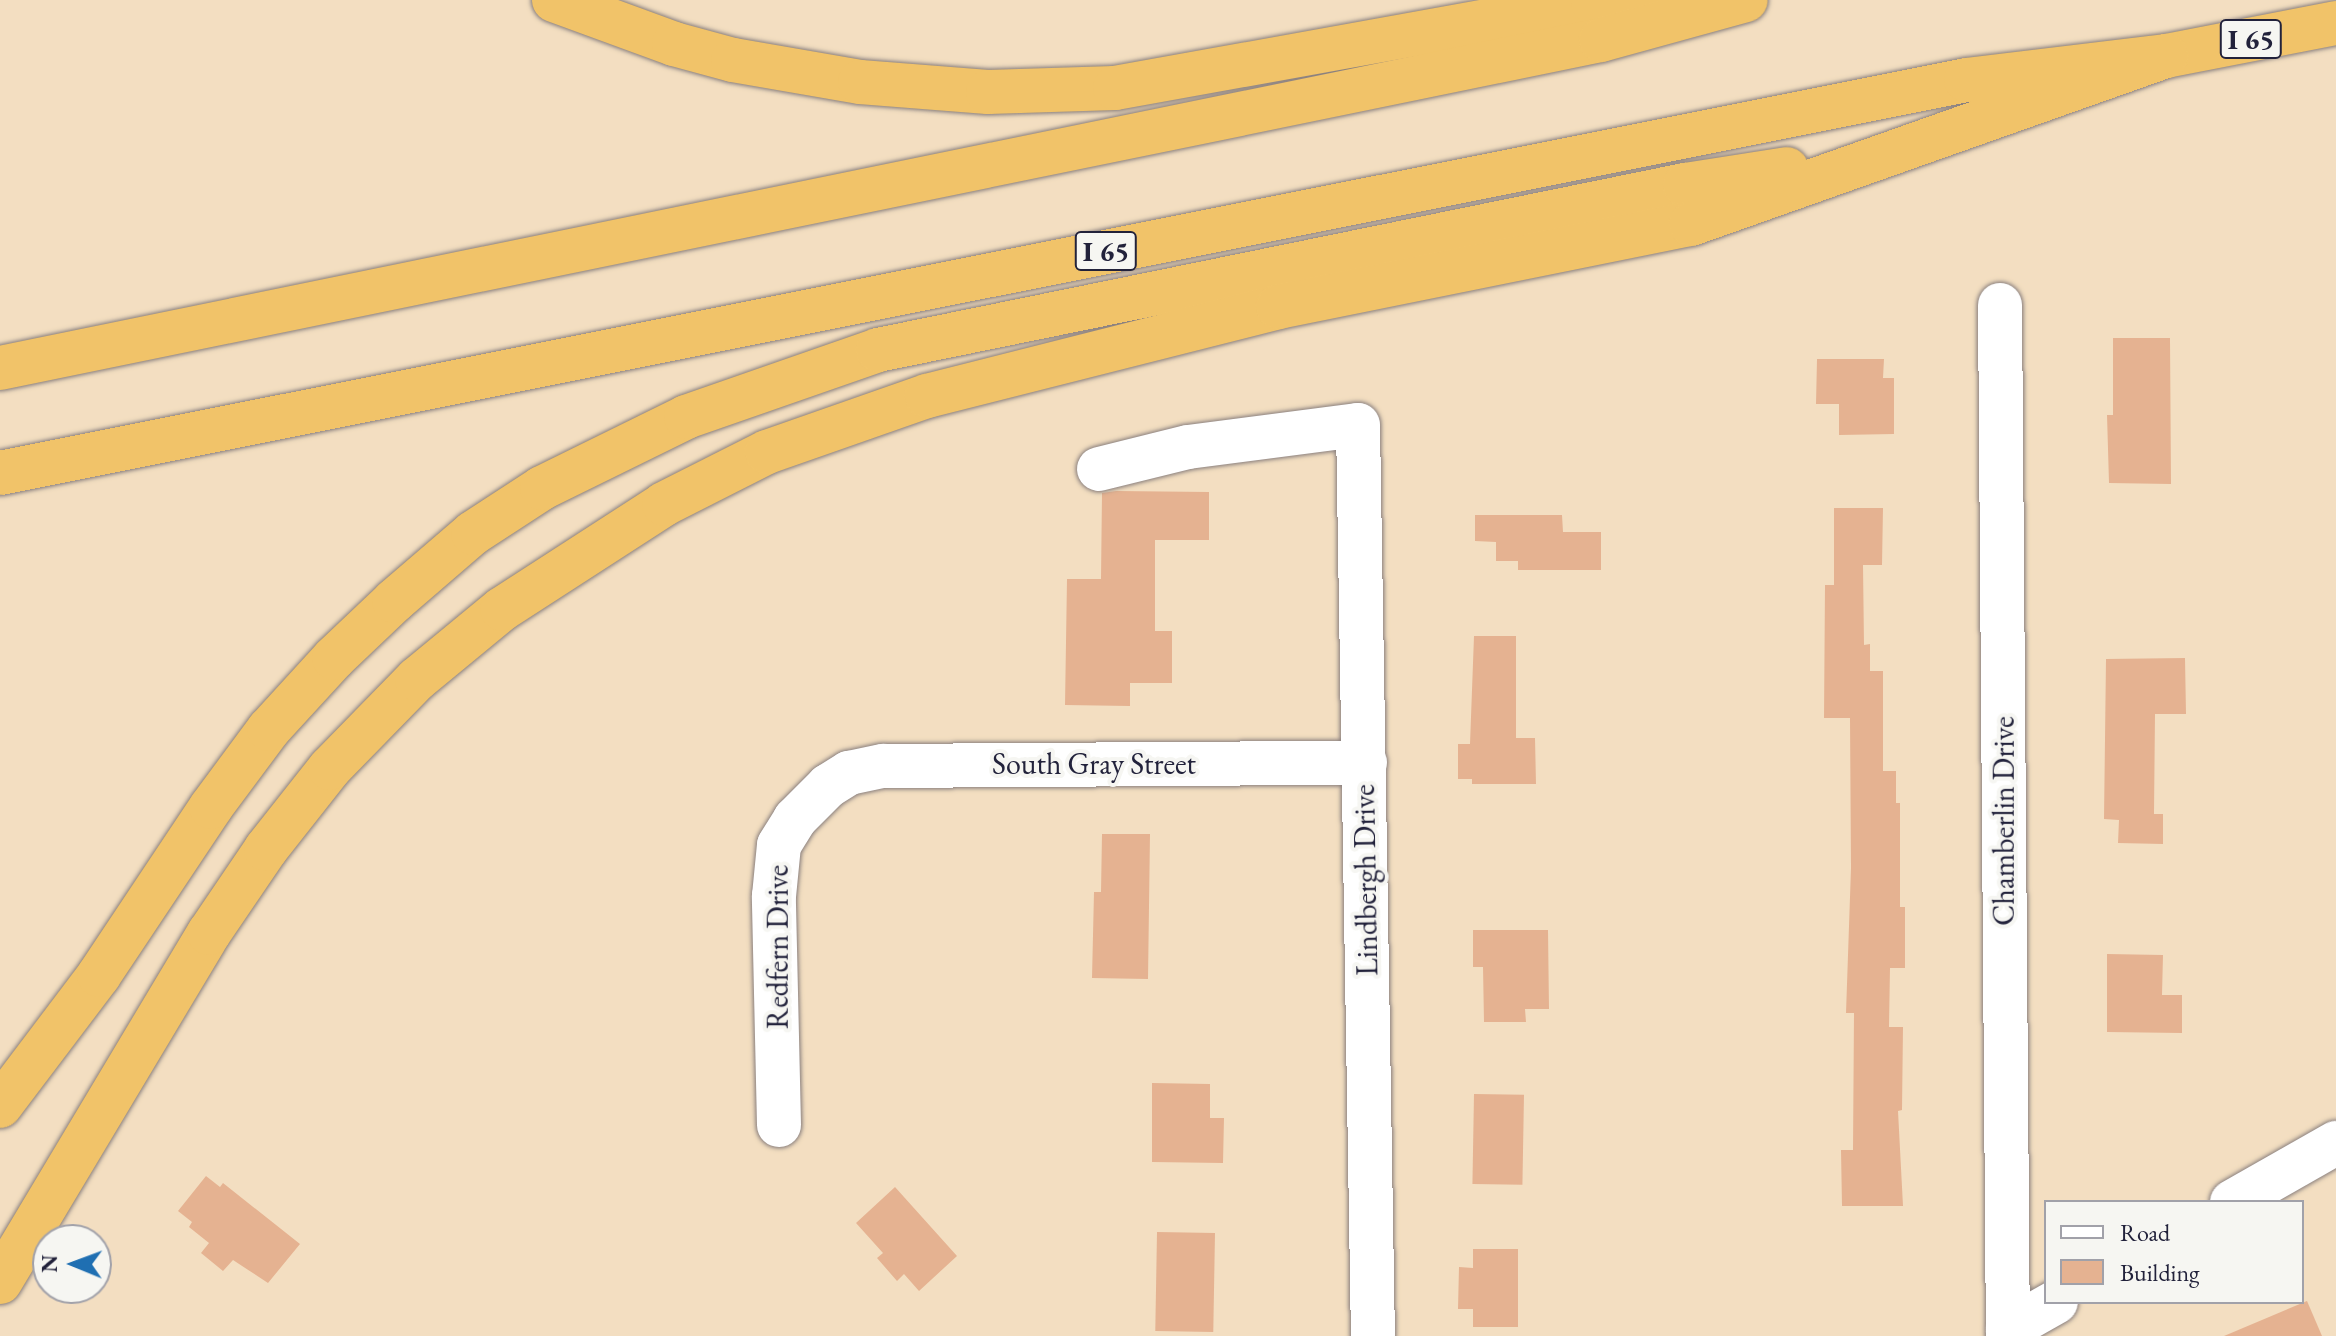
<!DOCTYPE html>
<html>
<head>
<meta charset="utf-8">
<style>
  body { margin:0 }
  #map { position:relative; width:2336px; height:1336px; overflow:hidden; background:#f3dec1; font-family:"EB Garamond",serif }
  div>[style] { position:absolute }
  .building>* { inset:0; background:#e5b291; transform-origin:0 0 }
  .roads { filter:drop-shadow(0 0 2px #8a807e) drop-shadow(0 0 2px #8a807e) }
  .minor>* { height:44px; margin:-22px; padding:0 22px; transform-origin:22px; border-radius:22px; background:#fff }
  .highway>* { height:44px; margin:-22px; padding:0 22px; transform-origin:22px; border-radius:22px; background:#f1c369 }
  span { translate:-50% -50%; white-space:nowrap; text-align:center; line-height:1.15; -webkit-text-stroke:8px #f6f6f2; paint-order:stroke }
  .shield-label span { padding:2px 6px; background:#f6f6f2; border:2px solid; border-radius:6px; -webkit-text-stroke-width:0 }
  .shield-label { font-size:28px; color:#22223b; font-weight:700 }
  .street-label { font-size:30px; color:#22223b }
  .legend { position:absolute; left:2044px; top:1200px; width:260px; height:104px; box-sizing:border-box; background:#f6f6f2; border:2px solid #a1a1a9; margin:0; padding:10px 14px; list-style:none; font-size:24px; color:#22223b }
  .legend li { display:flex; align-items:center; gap:16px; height:40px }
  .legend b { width:40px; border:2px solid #a1a1a9 }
  .north { position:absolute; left:32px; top:1224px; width:80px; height:80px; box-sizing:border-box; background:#f6f6f2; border:2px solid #a1a1a9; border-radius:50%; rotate:271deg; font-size:22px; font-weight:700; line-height:32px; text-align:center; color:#22223b }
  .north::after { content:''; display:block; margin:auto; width:28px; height:36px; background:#1f6fb2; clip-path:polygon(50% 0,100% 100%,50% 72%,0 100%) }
</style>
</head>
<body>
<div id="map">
  <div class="building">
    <div style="clip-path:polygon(2113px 338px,2170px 338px,2171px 484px,2109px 483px,2107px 415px,2113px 415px)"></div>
    <div style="clip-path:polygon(1817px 359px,1884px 359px,1883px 378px,1894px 378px,1894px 434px,1839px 435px,1839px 404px,1816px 404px)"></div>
    <div style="clip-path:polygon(1116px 491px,1209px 492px,1209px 540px,1155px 540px,1155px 631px,1172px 631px,1172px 683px,1130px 683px,1130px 706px,1065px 705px,1067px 579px,1101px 579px,1102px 493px)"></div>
    <div style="clip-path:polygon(1834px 508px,1883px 508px,1882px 565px,1863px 565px,1864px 645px,1870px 644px,1870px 671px,1883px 671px,1883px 771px,1896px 771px,1896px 803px,1900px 803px,1900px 907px,1905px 907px,1905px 968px,1890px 968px,1889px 1027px,1903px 1027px,1902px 1110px,1898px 1111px,1903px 1206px,1842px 1206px,1841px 1150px,1853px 1150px,1854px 1013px,1846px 1013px,1851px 868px,1850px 718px,1824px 718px,1825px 585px,1834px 585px)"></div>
    <div style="clip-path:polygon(1475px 515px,1562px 515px,1563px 532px,1601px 532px,1601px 570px,1518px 570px,1518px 561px,1496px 561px,1496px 542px,1475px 541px)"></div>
    <div style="clip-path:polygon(1474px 636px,1516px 636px,1516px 738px,1535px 738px,1536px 784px,1472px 784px,1472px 779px,1458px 779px,1458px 744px,1470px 744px)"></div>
    <div style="clip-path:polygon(2185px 658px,2186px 714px,2155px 714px,2154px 814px,2163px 814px,2163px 844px,2118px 843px,2119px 820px,2104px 819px,2106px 659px)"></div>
    <div style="clip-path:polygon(1102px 834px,1150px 834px,1148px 979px,1092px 978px,1094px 892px,1101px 892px)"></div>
    <div style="clip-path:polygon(1473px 930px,1548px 930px,1549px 1009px,1525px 1009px,1526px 1022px,1484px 1022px,1483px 967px,1473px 967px)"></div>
    <div style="clip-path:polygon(2107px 954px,2163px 955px,2162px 995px,2182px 995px,2182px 1033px,2107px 1032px)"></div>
    <div style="clip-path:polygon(1152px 1083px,1210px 1084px,1210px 1118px,1224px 1118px,1223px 1163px,1152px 1162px)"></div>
    <div style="left:1474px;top:1094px;width:50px;height:90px;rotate:1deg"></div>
    <div style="clip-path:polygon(206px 1176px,220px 1187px,223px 1183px,300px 1244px,268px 1283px,233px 1260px,223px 1271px,201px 1253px,209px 1243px,189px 1227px,192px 1222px,178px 1211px)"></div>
    <div style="clip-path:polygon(895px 1187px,957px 1256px,919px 1291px,904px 1274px,897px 1281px,877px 1258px,883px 1253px,856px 1223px)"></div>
    <div style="left:1215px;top:1233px;width:99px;height:58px;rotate:91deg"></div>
    <div style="clip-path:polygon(1473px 1249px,1518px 1249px,1518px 1327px,1473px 1327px,1473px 1309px,1458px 1309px,1459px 1267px,1473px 1268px)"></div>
    <div style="clip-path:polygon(2307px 1301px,2322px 1336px,2224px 1336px)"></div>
  </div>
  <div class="roads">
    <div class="minor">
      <div style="left:2000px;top:305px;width:1031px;rotate:89.56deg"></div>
      <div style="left:1099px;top:469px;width:92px;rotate:-13.9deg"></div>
      <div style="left:1188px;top:447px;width:171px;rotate:-7.4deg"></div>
      <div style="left:1358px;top:425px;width:911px;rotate:89.06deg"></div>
      <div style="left:779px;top:1125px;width:229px;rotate:-91.3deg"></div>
      <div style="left:774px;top:896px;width:51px;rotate:-84.4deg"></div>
      <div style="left:779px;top:845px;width:31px;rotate:-58deg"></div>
      <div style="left:795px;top:819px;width:47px;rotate:-45deg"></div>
      <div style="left:828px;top:786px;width:25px;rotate:-32deg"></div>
      <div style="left:849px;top:773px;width:35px;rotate:-12deg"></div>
      <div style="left:883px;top:766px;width:482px;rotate:-0.4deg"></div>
      <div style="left:2232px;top:1202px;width:120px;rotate:-29.6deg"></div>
      <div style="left:2008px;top:1329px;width:55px;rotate:-29.4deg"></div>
    </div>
    <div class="highway">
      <div style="left:554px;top:0;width:128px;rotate:20.1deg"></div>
      <div style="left:674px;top:44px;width:61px;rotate:15.2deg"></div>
      <div style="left:733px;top:60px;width:129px;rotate:9.8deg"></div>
      <div style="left:860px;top:82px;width:128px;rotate:4.5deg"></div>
      <div style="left:988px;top:92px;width:127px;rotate:-1.8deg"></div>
      <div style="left:1115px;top:88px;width:486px;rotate:-10.2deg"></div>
      <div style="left:1593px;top:2px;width:68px;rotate:-1.7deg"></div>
      <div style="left:0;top:368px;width:1634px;rotate:-11.58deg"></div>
      <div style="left:1601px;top:40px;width:150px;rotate:-15.4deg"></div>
      <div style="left:0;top:473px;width:2005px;rotate:-11.3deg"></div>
      <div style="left:1966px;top:80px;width:201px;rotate:-6.8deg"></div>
      <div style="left:2166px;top:56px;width:173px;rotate:-11deg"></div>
      <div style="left:0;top:1106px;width:164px;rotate:-52.9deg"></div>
      <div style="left:99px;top:975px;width:202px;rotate:-56.3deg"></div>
      <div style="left:211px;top:807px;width:97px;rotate:-53.4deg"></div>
      <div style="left:269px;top:729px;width:96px;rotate:-47.5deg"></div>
      <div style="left:334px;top:658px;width:83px;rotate:-43.5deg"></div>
      <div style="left:394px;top:601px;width:104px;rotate:-40.7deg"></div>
      <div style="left:473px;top:533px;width:82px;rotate:-33.1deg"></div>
      <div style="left:542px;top:488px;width:161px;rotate:-26.2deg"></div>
      <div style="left:686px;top:417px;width:203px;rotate:-19.2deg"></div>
      <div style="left:878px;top:350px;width:824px;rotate:-11.56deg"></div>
      <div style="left:1685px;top:185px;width:103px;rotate:-8.9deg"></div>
      <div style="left:0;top:1282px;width:407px;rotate:-59.1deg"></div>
      <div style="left:209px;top:933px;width:102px;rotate:-55.8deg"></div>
      <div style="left:266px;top:849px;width:103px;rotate:-51.7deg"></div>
      <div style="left:330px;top:768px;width:124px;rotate:-45.7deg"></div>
      <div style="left:417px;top:679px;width:110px;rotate:-39.5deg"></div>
      <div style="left:502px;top:609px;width:193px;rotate:-32.9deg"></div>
      <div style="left:664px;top:504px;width:115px;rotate:-26.8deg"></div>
      <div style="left:767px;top:452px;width:170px;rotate:-19.3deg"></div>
      <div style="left:927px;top:396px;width:362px;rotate:-14.2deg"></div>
      <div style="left:1278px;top:307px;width:421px;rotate:-11.4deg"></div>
      <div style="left:1691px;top:224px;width:504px;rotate:-19.48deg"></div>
    </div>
  </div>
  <div class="shield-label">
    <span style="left:2251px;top:39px">I 65</span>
    <span style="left:1106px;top:251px">I 65</span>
  </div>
  <div class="street-label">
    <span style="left:1094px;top:764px">South Gray Street</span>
    <span style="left:2004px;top:821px;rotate:-90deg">Chamberlin Drive</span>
    <span style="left:1366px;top:880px;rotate:-91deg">Lindbergh Drive</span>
    <span style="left:778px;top:947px;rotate:-90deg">Redfern Drive</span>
  </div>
  <ul class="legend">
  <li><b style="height:10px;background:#fff"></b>Road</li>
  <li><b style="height:22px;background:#e5b291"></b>Building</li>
  </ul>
  <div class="north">N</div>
</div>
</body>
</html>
